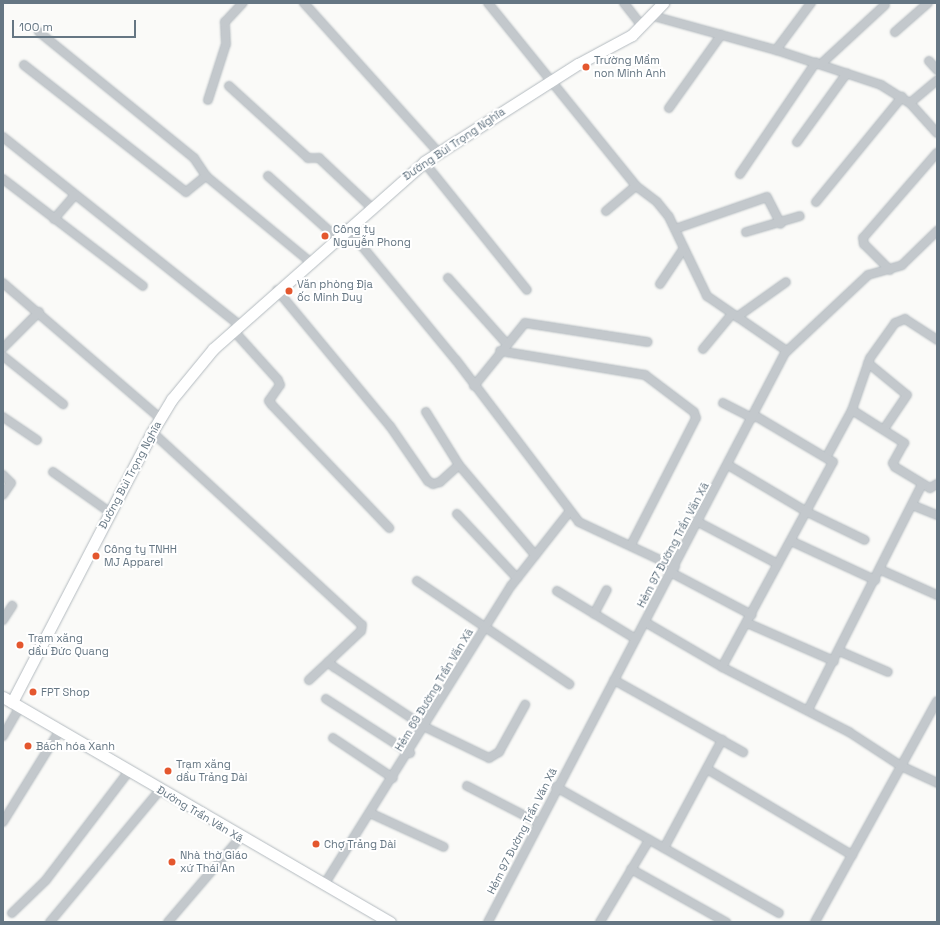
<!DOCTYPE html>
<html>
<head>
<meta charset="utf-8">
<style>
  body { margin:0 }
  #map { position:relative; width:940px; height:925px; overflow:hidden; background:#fafaf8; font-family:"Space Grotesk",sans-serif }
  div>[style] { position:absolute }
  .roads { filter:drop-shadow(0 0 1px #b3babf) drop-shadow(0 0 1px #b3babf) }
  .street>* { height:8px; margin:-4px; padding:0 4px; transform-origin:4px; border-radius:4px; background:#c3c8cc }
  .secondary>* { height:11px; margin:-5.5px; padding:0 5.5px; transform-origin:5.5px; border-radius:5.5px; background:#fff }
  .dots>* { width:11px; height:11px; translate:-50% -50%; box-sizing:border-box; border:2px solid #fff; border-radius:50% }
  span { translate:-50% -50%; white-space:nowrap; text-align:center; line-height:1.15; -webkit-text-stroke:4px #fff; paint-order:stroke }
  .poi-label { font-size:11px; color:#657683 }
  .left { translate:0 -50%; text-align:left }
  .street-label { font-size:11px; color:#657683 }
  .frame { position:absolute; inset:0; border:4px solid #657683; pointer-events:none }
  .scale { position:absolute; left:12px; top:20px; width:124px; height:18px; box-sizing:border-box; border:2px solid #657683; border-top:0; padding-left:5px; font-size:12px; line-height:14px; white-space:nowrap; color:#657683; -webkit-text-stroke:3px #fff; paint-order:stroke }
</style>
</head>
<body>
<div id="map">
  <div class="roads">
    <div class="street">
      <div style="left:304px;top:3px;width:200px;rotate:48deg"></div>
      <div style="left:488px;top:3px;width:235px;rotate:51deg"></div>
      <div style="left:636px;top:186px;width:26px;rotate:37deg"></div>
      <div style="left:657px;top:202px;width:19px;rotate:51deg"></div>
      <div style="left:669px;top:217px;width:88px;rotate:64.3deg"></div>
      <div style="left:707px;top:296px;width:97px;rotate:34.5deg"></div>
      <div style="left:624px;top:3px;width:29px;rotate:52deg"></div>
      <div style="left:653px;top:16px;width:128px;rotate:15.5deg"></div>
      <div style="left:776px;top:50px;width:111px;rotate:18.4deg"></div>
      <div style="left:881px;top:85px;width:34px;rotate:32deg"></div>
      <div style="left:910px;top:103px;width:40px;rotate:48deg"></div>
      <div style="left:39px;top:32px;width:200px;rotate:39.1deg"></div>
      <div style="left:194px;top:158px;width:22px;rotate:56deg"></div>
      <div style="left:895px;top:32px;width:44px;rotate:-41.3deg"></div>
      <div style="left:776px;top:50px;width:59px;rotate:-53.3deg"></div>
      <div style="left:929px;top:61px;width:12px;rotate:48deg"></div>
      <div style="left:821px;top:64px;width:87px;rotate:-42.7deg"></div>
      <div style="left:24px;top:65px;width:206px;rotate:38.1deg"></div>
      <div style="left:186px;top:192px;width:26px;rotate:-39deg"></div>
      <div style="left:206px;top:176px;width:134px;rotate:39.5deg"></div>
      <div style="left:229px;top:86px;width:107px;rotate:42.3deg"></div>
      <div style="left:308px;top:158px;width:11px"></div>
      <div style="left:319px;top:158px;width:70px;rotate:43.3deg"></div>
      <div style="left:208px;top:100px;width:59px;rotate:-72.2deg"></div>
      <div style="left:226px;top:44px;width:22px;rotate:-93deg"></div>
      <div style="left:225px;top:22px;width:26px;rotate:-47deg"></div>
      <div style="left:910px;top:103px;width:35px;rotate:-40deg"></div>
      <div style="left:669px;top:108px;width:90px;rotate:-54.5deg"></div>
      <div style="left:3px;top:137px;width:302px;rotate:38.5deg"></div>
      <div style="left:797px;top:142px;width:85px;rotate:-54.1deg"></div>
      <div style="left:424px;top:162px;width:164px;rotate:51.2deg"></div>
      <div style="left:740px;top:174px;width:135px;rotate:-55.8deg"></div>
      <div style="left:268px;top:176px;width:91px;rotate:41.9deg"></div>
      <div style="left:3px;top:179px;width:176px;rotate:37.4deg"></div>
      <div style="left:816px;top:202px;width:136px;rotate:-50.7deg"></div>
      <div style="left:606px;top:211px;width:39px;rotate:-40deg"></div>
      <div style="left:54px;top:219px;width:32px;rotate:-49deg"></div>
      <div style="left:347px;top:228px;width:171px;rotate:50.5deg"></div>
      <div style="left:456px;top:360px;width:203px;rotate:52.8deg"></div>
      <div style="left:579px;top:522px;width:106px;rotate:25.1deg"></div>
      <div style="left:675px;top:229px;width:97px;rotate:-19.2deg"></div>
      <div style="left:767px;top:197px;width:30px;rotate:63deg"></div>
      <div style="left:746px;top:232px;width:56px;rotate:-16.5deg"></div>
      <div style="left:890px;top:270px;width:37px;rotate:-135deg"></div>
      <div style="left:864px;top:244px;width:6px;rotate:-99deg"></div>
      <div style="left:863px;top:238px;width:113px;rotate:-49deg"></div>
      <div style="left:448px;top:278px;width:87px;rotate:48.3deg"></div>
      <div style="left:3px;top:283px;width:207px;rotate:40.7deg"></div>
      <div style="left:660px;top:284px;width:43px;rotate:-56.3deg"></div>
      <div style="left:277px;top:290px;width:177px;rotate:50.3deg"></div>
      <div style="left:390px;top:426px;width:67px;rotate:55.4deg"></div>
      <div style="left:428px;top:481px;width:6px;rotate:31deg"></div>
      <div style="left:433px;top:484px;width:7px;rotate:-16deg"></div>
      <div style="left:440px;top:482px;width:25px;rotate:-42deg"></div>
      <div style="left:459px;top:465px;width:118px;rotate:49.8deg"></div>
      <div style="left:737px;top:317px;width:60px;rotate:-35.5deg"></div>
      <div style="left:233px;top:330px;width:67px;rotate:48deg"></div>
      <div style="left:278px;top:380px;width:5px;rotate:68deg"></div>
      <div style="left:280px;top:385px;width:19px;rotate:125deg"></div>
      <div style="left:269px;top:401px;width:5px;rotate:53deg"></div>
      <div style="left:272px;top:405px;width:170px;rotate:46.4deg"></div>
      <div style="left:3px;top:348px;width:51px;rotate:-45deg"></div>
      <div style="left:703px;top:349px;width:45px;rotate:-50.4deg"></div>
      <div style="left:500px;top:351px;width:147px;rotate:9.4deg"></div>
      <div style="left:645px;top:375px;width:61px;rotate:37.1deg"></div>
      <div style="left:694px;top:412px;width:6px;rotate:72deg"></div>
      <div style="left:696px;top:418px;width:143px;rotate:117.1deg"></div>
      <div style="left:3px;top:356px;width:77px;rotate:38.7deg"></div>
      <div style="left:868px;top:363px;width:50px;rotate:39.4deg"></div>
      <div style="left:907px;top:395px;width:41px;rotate:124.1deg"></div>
      <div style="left:474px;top:386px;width:81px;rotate:-51deg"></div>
      <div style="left:525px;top:323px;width:124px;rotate:8.8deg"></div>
      <div style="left:723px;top:403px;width:33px;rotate:27deg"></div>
      <div style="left:852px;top:410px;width:62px;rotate:32.4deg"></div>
      <div style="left:904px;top:443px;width:23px;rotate:119deg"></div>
      <div style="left:893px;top:463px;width:4px;rotate:63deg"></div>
      <div style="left:895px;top:467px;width:41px;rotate:31deg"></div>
      <div style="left:930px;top:488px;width:8px;rotate:-30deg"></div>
      <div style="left:426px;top:412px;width:62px;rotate:58.1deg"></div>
      <div style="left:3px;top:417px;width:41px;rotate:34.1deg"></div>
      <div style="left:152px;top:432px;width:285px;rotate:42.6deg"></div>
      <div style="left:362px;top:625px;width:6px;rotate:99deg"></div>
      <div style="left:361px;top:631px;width:45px;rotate:136.8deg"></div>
      <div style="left:328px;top:662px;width:8px;rotate:40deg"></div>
      <div style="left:334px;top:667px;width:109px;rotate:33.4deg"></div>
      <div style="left:425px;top:727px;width:71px;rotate:25.8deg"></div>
      <div style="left:489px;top:758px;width:12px;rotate:-31deg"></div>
      <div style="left:499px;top:752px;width:54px;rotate:-61deg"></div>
      <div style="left:827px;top:456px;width:52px;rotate:-61.5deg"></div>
      <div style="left:852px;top:410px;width:55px;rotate:-70.9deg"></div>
      <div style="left:870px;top:358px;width:43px;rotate:-54.5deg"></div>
      <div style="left:895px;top:323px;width:11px;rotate:-22deg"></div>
      <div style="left:905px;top:319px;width:38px;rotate:33deg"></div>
      <div style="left:728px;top:465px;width:92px;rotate:30.7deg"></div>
      <div style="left:807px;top:512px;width:64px;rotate:25.8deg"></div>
      <div style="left:53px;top:472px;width:71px;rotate:35.3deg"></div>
      <div style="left:3px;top:475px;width:11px;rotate:45deg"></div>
      <div style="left:11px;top:483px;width:14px;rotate:124deg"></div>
      <div style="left:912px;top:505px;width:27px;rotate:22deg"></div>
      <div style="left:457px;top:514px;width:88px;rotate:46.8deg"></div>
      <div style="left:698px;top:522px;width:90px;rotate:27.7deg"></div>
      <div style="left:791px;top:541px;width:93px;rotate:24.9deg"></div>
      <div style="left:881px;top:570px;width:61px;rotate:24.1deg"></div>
      <div style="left:672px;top:573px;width:90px;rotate:27.7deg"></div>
      <div style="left:417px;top:581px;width:184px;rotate:34.1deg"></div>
      <div style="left:557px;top:591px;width:92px;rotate:31.3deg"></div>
      <div style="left:594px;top:614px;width:27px;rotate:-62deg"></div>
      <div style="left:3px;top:620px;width:17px;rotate:-57deg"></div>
      <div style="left:645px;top:622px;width:89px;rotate:30.3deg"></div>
      <div style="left:722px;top:667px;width:143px;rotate:27.1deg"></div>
      <div style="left:849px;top:732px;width:62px;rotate:33.2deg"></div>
      <div style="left:901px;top:766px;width:40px;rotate:25deg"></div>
      <div style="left:747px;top:623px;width:95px;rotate:23.6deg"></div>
      <div style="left:839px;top:651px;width:53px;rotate:23.2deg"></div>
      <div style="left:722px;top:667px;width:233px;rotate:-61.6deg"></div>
      <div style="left:833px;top:462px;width:92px;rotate:-149.3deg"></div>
      <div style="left:309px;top:680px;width:26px;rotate:-43deg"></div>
      <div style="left:614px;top:680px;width:148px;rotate:29.2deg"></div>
      <div style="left:326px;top:699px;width:100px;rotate:32.7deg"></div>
      <div style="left:808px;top:710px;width:253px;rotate:-63.2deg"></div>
      <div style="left:3px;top:736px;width:34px;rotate:-60deg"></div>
      <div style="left:333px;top:738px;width:72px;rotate:33.7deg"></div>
      <div style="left:707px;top:769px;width:169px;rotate:30.7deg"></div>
      <div style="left:467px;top:786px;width:81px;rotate:27.2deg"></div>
      <div style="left:556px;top:787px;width:256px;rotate:29.5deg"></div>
      <div style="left:370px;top:813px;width:81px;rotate:24.7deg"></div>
      <div style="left:3px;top:822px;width:108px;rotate:-58.2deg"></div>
      <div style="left:664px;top:848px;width:123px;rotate:-61.8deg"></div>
      <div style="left:631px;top:869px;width:109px;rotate:29.2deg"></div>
      <div style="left:324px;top:885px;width:353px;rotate:-58deg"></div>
      <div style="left:511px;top:586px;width:95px;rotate:-51.8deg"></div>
      <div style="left:12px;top:913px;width:47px;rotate:-44.1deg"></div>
      <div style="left:46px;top:880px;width:137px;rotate:-52.7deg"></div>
      <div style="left:50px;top:922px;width:172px;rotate:-50.2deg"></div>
      <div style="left:168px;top:922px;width:111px;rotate:-49.4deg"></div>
      <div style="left:488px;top:922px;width:642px;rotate:-62.44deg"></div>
      <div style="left:785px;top:353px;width:114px;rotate:-43.2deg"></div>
      <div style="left:868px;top:275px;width:35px;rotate:-16deg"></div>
      <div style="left:902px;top:265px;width:49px;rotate:-44.2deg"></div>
      <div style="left:600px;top:922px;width:96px;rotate:-59.1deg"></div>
      <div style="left:815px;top:922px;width:252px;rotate:-61.1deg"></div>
    </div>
    <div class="secondary">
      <div style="left:3px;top:697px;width:448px;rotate:30.2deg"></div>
      <div style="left:12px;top:702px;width:304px;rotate:-62.6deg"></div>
      <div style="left:152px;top:432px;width:39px;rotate:-59deg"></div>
      <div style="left:172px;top:399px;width:65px;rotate:-50.6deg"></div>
      <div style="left:213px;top:349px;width:282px;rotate:-41.5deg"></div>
      <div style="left:424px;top:162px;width:183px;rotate:-32.5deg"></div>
      <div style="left:578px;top:64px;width:61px;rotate:-28.2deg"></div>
      <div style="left:632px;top:35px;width:45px;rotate:-45.9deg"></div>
    </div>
  </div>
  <div class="dots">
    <div style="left:586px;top:67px;background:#e4572e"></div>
    <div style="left:325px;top:236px;background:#e4572e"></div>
    <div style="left:289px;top:291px;background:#e4572e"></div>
    <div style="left:96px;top:556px;background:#e4572e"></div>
    <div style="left:20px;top:645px;background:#e4572e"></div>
    <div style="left:33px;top:692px;background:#e4572e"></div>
    <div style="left:28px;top:746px;background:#e4572e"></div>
    <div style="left:168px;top:771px;background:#e4572e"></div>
    <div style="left:316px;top:844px;background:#e4572e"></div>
    <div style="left:172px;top:862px;background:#e4572e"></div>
  </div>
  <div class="poi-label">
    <span class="left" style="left:594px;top:67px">Trường Mầm<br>non Minh Anh</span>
    <span class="left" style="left:333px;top:236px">Công ty<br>Nguyễn Phong</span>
    <span class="left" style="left:297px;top:291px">Văn phòng Địa<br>ốc Minh Duy</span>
    <span class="left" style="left:104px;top:556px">Công ty TNHH<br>MJ Apparel</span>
    <span class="left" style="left:28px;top:645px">Trạm xăng<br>dầu Đức Quang</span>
    <span class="left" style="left:41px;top:692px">FPT Shop</span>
    <span class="left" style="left:36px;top:746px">Bách hóa Xanh</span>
    <span class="left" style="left:176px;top:771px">Trạm xăng<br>dầu Trảng Dài</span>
    <span class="left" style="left:324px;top:844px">Chợ Trảng Dài</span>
    <span class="left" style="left:180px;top:862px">Nhà thờ Giáo<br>xứ Thái An</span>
  </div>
  <div class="street-label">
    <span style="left:454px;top:144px;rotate:-34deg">Đường Bùi Trọng Nghĩa</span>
    <span style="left:130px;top:475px;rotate:-62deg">Đường Bùi Trọng Nghĩa</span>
    <span style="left:673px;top:545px;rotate:-62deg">Hẻm 97 Đường Trần Văn Xã</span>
    <span style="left:434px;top:690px;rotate:-59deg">Hẻm 69 Đường Trần Văn Xã</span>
    <span style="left:200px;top:814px;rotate:31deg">Đường Trần Văn Xã</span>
    <span style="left:522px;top:831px;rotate:-63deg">Hẻm 97 Đường Trần Văn Xã</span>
  </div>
  <div class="frame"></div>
  <div class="scale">100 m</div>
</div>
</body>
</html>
